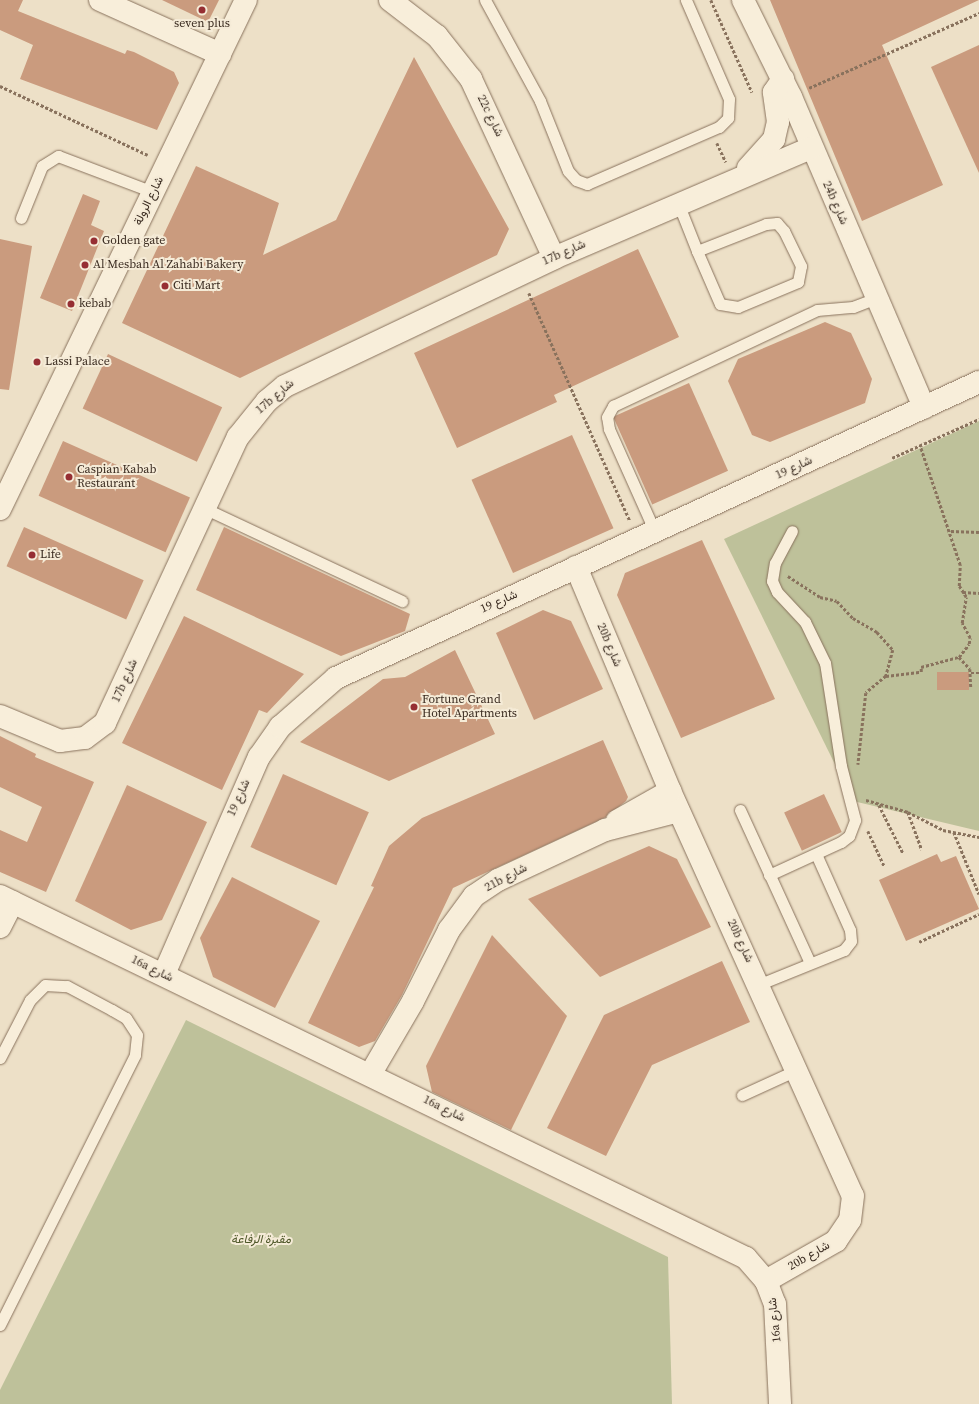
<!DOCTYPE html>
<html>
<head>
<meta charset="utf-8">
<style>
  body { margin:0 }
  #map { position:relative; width:979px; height:1404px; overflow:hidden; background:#ede0c7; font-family:"Source Serif 4",Vazirmatn,serif }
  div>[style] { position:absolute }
  .cemetery>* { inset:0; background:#bec19a }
  .building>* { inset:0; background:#ca9b7e; transform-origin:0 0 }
  .path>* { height:2.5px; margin-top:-1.25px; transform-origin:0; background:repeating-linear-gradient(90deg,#89725d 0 3px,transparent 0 5px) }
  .roads { filter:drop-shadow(0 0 1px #89725d) drop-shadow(0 0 1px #89725d) }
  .lane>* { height:11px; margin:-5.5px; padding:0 5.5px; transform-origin:5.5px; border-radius:5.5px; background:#f8eeda }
  .street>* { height:22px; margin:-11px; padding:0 11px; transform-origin:11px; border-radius:11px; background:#f8eeda }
  .dots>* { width:11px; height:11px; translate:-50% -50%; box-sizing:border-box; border:2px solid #f5ebd7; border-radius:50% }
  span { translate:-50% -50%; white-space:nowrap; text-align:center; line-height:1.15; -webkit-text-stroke:4px #f5ebd7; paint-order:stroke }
  .poi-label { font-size:12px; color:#3a2b20 }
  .left { translate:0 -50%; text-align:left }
  .street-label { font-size:12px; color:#3a2b20 }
  .park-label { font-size:12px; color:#4c5527; font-style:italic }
</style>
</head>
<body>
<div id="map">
  <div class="cemetery">
    <div style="clip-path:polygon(979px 421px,979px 831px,853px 801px,724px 539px)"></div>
    <div style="clip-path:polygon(186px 1020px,668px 1257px,672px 1404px,0 1404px,0 1390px)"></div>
  </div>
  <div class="building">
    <div style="clip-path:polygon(0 0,23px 0,18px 11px,125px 54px,127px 50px,134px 52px,174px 72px,179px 83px,157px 130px,20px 79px,33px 45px,0 30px)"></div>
    <div style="clip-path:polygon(162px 0,219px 0,208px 22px)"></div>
    <div style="clip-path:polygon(770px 0,979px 0,882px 45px,943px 185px,862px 221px)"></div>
    <div style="clip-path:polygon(979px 45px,979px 173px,931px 67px)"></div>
    <div style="clip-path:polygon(414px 57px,509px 229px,497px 255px,240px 378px,122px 323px,196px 166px,279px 203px,263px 255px,336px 220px)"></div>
    <div style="clip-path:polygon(83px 194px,100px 201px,91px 225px,104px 231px,72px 311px,40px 298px)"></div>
    <div style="clip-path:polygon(0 239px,32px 246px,9px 390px,0 389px)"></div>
    <div style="clip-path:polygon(638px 249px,679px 337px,554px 395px,557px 402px,457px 448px,414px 353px)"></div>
    <div style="clip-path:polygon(825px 322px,851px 333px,872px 379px,865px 403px,770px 442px,752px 435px,728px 381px,738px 359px)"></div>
    <div style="left:108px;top:354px;width:126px;height:60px;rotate:25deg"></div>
    <div style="left:689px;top:383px;width:96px;height:83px;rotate:66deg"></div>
    <div style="left:572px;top:435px;width:102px;height:110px;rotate:66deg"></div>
    <div style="left:63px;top:441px;width:139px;height:60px;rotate:24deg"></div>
    <div style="left:24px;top:527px;width:131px;height:43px;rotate:24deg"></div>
    <div style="clip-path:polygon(224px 527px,410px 614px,405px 631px,341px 656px,196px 590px)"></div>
    <div style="clip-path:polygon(702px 540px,775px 699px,681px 738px,617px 595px,625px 573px)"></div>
    <div style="clip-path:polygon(543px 610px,571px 621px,603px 689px,534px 720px,496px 633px)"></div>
    <div style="clip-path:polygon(184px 616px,304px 674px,267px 713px,259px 710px,222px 790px,122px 743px)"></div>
    <div style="clip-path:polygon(455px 650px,495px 734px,389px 781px,300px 742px,383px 679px,405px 677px)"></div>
    <div style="left:969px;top:672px;width:18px;height:32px;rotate:90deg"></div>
    <div style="clip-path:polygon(0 736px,36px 754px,35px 757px,94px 782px,46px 892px,0 872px,0 830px,27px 842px,42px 807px,0 787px)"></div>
    <div style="clip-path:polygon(603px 740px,628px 797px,626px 801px,606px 817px,453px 888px,402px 995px,375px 1041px,359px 1047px,308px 1023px,374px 887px,371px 886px,389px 846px,422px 818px)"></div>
    <div style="left:283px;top:774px;width:94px;height:80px;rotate:24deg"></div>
    <div style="clip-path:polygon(127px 785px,207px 822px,162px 920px,131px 930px,75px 901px)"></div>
    <div style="left:824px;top:794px;width:42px;height:44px;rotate:65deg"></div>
    <div style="clip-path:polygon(649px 846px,677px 859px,711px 927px,600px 977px,528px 899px)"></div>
    <div style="clip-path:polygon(937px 854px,941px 862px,956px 856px,979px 909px,906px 941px,879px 880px)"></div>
    <div style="clip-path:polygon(232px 877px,320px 921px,275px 1008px,213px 977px,200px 938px)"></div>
    <div style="clip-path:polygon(492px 935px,567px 1016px,511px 1130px,432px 1092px,426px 1066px)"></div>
    <div style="clip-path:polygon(722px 961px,750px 1022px,652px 1065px,606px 1156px,547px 1128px,604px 1015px)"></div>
  </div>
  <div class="path">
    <div style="left:711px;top:0;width:101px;rotate:66deg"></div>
    <div style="left:0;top:86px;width:163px;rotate:25deg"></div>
    <div style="left:809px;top:88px;width:186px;rotate:-23.8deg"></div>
    <div style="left:717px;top:143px;width:21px;rotate:65deg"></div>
    <div style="left:529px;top:293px;width:249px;rotate:66.1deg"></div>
    <div style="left:892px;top:458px;width:95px;rotate:-24.1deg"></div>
    <div style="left:951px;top:531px;width:28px;rotate:2deg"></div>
    <div style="left:788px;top:576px;width:38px;rotate:33deg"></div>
    <div style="left:820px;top:597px;width:17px;rotate:13deg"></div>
    <div style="left:837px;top:601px;width:23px;rotate:47deg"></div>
    <div style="left:853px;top:618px;width:28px;rotate:30deg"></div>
    <div style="left:877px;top:632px;width:24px;rotate:48deg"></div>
    <div style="left:893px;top:650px;width:27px;rotate:105deg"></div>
    <div style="left:886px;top:676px;width:26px;rotate:140deg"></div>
    <div style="left:866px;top:693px;width:72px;rotate:96.3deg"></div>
    <div style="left:963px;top:592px;width:16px;rotate:4deg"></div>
    <div style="left:959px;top:657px;width:16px;rotate:47deg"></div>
    <div style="left:970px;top:669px;width:18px;rotate:87deg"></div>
    <div style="left:971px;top:673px;width:8px"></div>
    <div style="left:886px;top:676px;width:35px;rotate:-7deg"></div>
    <div style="left:921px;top:672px;width:5px;rotate:-90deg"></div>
    <div style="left:921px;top:667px;width:39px;rotate:-15deg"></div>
    <div style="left:959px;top:657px;width:16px;rotate:-52deg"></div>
    <div style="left:969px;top:644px;width:6px;rotate:-81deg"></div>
    <div style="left:970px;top:638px;width:17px;rotate:-118deg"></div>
    <div style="left:962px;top:623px;width:26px;rotate:-81deg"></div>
    <div style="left:966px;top:597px;width:13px;rotate:-122deg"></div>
    <div style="left:959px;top:586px;width:21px;rotate:-87deg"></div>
    <div style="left:960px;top:565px;width:126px;rotate:-108.6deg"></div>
    <div style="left:866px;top:800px;width:44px;rotate:15.9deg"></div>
    <div style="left:908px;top:812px;width:39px;rotate:27deg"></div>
    <div style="left:943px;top:830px;width:37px;rotate:11deg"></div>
    <div style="left:879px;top:805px;width:54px;rotate:63.4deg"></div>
    <div style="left:908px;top:812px;width:40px;rotate:69.8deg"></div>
    <div style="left:868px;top:831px;width:38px;rotate:65deg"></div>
    <div style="left:954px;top:832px;width:67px;rotate:68deg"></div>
    <div style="left:919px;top:942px;width:66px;rotate:-25deg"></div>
  </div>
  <div class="roads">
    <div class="lane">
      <div style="left:485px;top:0;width:115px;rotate:61.4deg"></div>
      <div style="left:540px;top:101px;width:75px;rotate:68.2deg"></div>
      <div style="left:568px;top:171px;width:12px;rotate:48deg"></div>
      <div style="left:576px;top:180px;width:12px;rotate:20deg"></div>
      <div style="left:587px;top:184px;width:144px;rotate:-23.4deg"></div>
      <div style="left:719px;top:127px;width:13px;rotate:-45deg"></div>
      <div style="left:728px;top:118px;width:19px;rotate:-87deg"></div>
      <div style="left:729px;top:99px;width:108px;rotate:-113.5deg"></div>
      <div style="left:678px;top:203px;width:52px;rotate:68.4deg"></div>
      <div style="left:21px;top:218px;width:56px;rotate:-68deg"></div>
      <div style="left:42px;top:166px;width:19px;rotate:-32deg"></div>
      <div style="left:58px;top:156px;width:102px;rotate:20.8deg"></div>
      <div style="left:777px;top:223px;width:11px;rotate:49deg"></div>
      <div style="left:784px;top:231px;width:39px;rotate:64deg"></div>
      <div style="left:801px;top:266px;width:16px;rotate:101deg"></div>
      <div style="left:798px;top:282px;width:65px;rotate:157.4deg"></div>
      <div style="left:738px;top:307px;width:18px;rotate:-171deg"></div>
      <div style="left:720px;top:304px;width:58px;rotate:-113.5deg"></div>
      <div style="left:697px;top:251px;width:74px;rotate:-21.4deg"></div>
      <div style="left:766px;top:224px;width:11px;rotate:-5deg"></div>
      <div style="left:204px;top:508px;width:219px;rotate:25.2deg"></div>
      <div style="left:655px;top:532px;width:113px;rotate:-114.1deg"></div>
      <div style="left:609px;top:429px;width:12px;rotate:-99deg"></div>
      <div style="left:607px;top:417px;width:13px;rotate:-61deg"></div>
      <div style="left:613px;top:406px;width:225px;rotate:-25.2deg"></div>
      <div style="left:817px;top:310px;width:36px;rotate:-5deg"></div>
      <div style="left:853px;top:307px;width:26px;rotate:-21deg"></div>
      <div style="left:740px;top:810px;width:168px;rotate:65.4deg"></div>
      <div style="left:769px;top:875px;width:79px;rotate:-24.6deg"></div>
      <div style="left:841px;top:842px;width:10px;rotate:-37deg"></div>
      <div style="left:849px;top:836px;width:17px;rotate:-69deg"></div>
      <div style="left:855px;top:820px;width:56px;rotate:-104.5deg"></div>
      <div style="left:841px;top:766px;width:104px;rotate:-98.8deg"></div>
      <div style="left:825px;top:663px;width:46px;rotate:-116deg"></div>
      <div style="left:805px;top:622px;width:41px;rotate:-133deg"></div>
      <div style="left:777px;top:592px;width:12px;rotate:-114deg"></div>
      <div style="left:772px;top:581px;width:18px;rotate:-81deg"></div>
      <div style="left:775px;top:563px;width:36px;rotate:-62deg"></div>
      <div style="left:760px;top:984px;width:91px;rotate:-22deg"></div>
      <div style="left:844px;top:950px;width:11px;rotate:-52deg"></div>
      <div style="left:851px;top:941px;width:11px;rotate:-95deg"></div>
      <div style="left:850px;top:930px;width:83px;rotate:-114.1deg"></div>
      <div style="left:0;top:1058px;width:65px;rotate:-62.7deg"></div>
      <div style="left:30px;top:1000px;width:21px;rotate:-45deg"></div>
      <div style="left:45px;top:985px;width:22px;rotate:3deg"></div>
      <div style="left:67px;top:986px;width:51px;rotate:28.1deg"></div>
      <div style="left:112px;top:1010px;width:16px;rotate:30deg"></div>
      <div style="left:126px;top:1018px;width:20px;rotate:57deg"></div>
      <div style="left:137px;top:1035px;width:20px;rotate:96deg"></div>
      <div style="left:135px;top:1055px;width:302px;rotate:116.6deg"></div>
      <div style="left:742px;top:1095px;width:63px;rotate:-24.5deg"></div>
    </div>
    <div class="street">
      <div style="left:100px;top:0;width:132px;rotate:24.2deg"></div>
      <div style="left:390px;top:0;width:59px;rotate:37.5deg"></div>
      <div style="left:437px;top:36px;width:55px;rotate:51.7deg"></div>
      <div style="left:471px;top:79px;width:197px;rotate:65.1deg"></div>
      <div style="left:743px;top:0;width:108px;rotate:63.7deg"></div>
      <div style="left:791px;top:97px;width:338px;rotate:66.8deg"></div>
      <div style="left:748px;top:168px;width:39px;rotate:-48deg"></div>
      <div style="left:774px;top:139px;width:17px;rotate:-77deg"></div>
      <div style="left:778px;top:122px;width:30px;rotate:-98deg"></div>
      <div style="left:774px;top:92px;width:16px;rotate:-55deg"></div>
      <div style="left:0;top:509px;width:565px;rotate:-64.21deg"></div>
      <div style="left:576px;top:567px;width:243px;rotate:67.2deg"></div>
      <div style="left:670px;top:791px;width:444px;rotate:65.7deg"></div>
      <div style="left:853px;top:1196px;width:24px;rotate:97deg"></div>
      <div style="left:850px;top:1220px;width:25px;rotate:124deg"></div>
      <div style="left:836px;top:1241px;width:81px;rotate:150.3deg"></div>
      <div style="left:0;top:716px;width:65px;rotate:22.6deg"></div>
      <div style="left:60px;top:741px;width:25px;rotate:-7deg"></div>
      <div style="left:85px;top:738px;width:25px;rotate:-37deg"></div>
      <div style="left:105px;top:723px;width:315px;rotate:-65.1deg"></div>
      <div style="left:238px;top:437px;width:46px;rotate:-51.1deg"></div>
      <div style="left:267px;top:401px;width:23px;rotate:-40deg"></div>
      <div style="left:285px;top:386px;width:298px;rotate:-25.4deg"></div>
      <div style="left:554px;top:258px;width:280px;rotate:-23.2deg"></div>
      <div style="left:617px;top:821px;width:61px;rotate:-29.5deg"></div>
      <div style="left:0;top:896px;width:829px;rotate:25.89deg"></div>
      <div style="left:746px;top:1258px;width:30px;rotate:49deg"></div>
      <div style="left:766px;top:1281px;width:25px;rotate:69deg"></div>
      <div style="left:775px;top:1304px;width:100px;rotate:87.1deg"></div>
      <div style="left:0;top:927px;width:28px;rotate:-63deg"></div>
      <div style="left:164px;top:974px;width:237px;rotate:-66.4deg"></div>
      <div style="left:259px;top:757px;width:37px;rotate:-55deg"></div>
      <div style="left:280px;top:727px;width:74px;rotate:-41.2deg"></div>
      <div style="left:336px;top:678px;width:708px;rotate:-24.72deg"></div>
      <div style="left:371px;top:1073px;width:83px;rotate:-59.7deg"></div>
      <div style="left:413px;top:1001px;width:80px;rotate:-63.1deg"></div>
      <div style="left:449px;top:930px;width:42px;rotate:-53.7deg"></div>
      <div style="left:474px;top:896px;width:29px;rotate:-34deg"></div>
      <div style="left:498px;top:880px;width:118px;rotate:-25deg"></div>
      <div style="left:605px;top:830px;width:76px;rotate:-14.4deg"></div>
    </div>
  </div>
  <div class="dots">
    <div style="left:202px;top:10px;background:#962e33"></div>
    <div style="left:94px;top:241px;background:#962e33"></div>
    <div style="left:85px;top:265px;background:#962e33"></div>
    <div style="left:165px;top:286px;background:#962e33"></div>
    <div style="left:71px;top:304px;background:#962e33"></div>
    <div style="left:37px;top:362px;background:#962e33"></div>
    <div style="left:69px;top:477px;background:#962e33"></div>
    <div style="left:32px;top:555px;background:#962e33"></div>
    <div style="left:414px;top:707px;background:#962e33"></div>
  </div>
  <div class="poi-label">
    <span style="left:202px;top:24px">seven plus</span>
    <span class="left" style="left:102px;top:241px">Golden gate</span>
    <span class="left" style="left:93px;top:265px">Al Mesbah Al Zahabi Bakery</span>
    <span class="left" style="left:173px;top:286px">Citi Mart</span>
    <span class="left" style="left:79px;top:304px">kebab</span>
    <span class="left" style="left:45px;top:362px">Lassi Palace</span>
    <span class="left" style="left:77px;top:477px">Caspian Kabab<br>Restaurant</span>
    <span class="left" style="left:40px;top:555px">Life</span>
    <span class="left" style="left:422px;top:707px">Fortune Grand<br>Hotel Apartments</span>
  </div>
  <div class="street-label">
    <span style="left:490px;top:116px;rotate:64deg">22c شارع</span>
    <span style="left:149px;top:201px;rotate:-64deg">شارع الرولة</span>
    <span style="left:835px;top:203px;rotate:66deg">24b شارع</span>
    <span style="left:564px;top:253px;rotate:-24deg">17b شارع</span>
    <span style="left:275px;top:397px;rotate:-41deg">17b شارع</span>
    <span style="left:794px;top:468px;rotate:-25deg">شارع 19</span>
    <span style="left:499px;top:602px;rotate:-24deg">شارع 19</span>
    <span style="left:609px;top:645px;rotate:67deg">20b شارع</span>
    <span style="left:125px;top:681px;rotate:-66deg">17b شارع</span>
    <span style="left:239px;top:798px;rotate:-66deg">شارع 19</span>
    <span style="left:506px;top:878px;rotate:-28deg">21b شارع</span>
    <span style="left:740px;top:941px;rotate:65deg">20b شارع</span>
    <span style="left:152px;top:969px;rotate:26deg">16a شارع</span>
    <span style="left:444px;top:1109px;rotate:26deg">16a شارع</span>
    <span style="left:809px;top:1256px;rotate:-30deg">20b شارع</span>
    <span style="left:775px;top:1320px;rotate:-96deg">16a شارع</span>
  </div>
  <div class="park-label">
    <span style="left:261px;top:1240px">مقبرة الرفاعة</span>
  </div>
</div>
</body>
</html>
